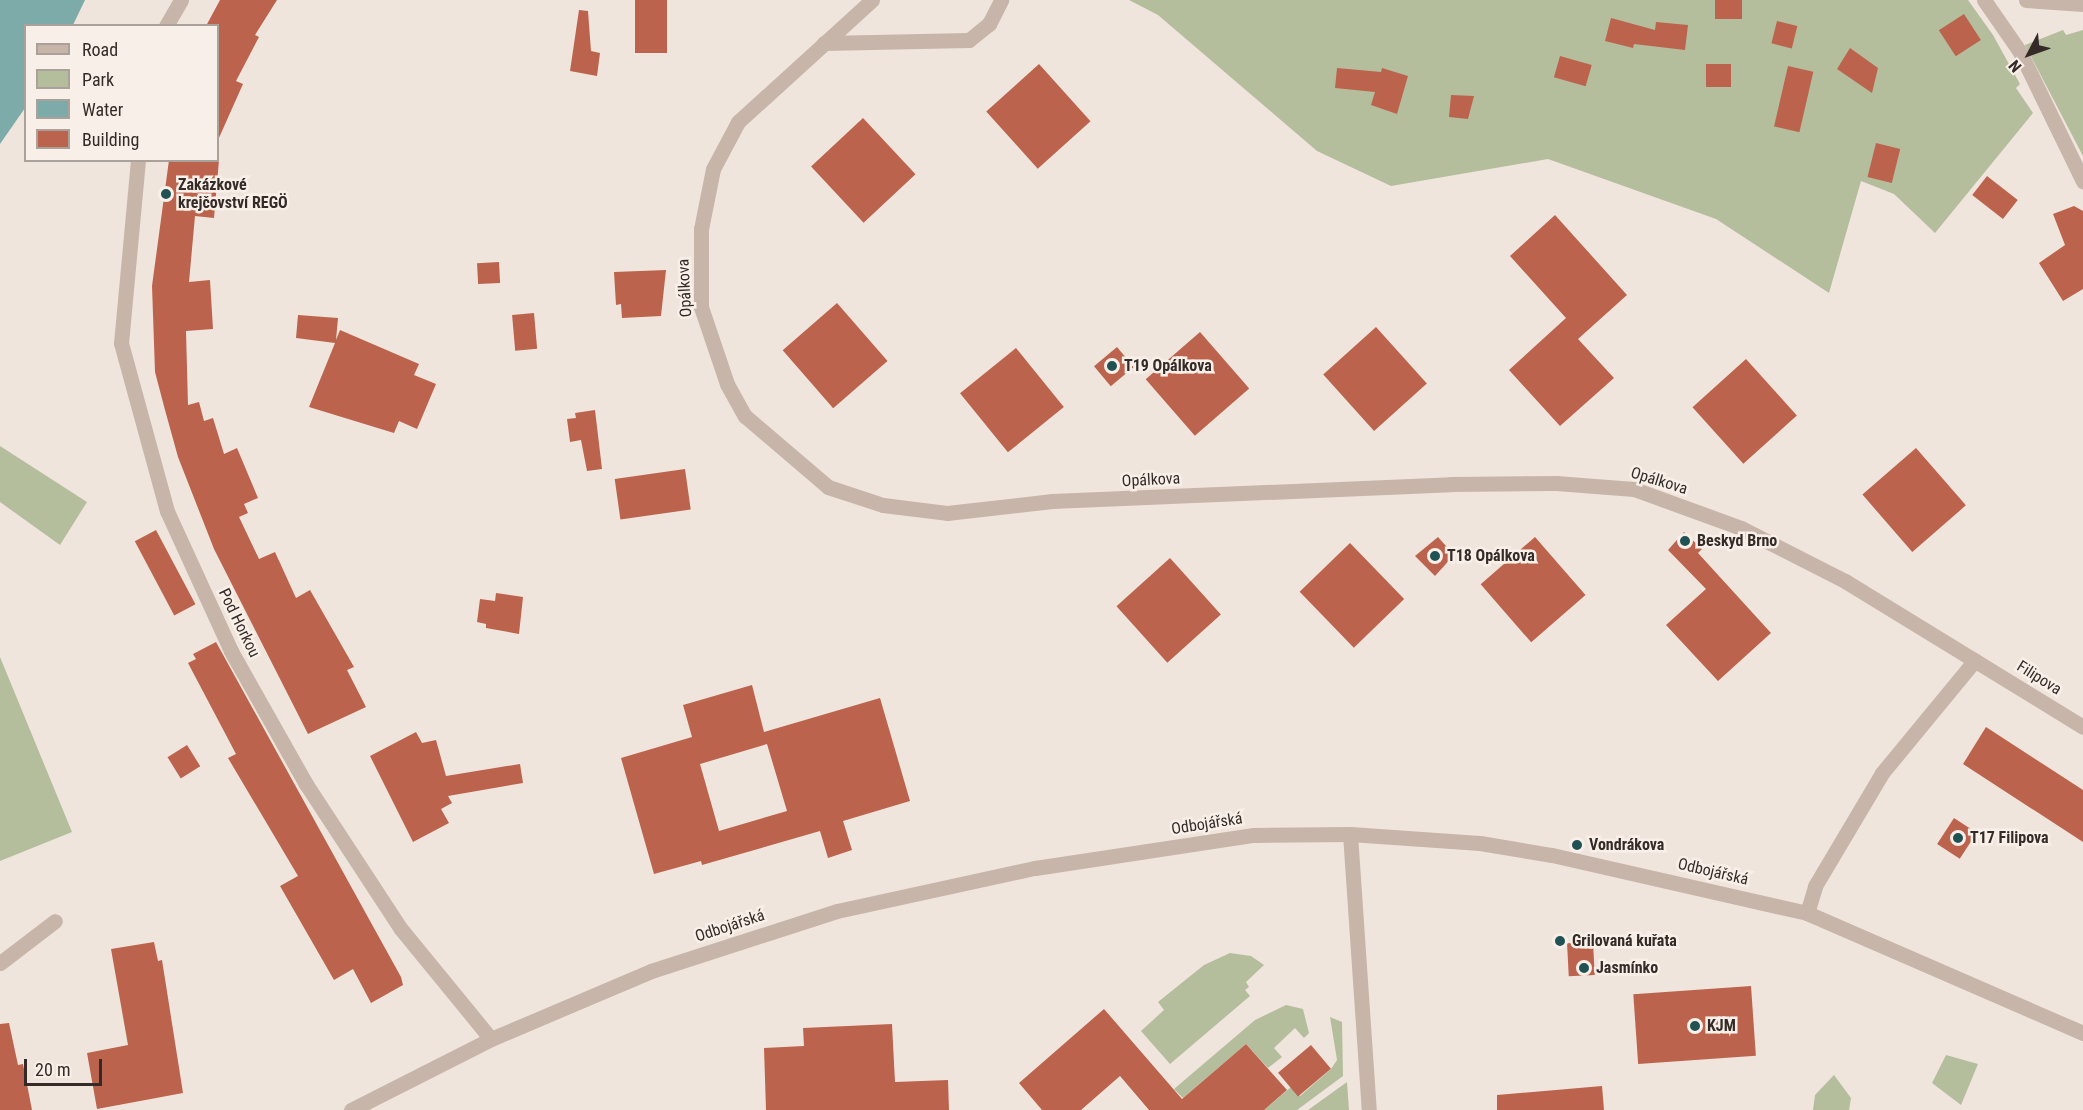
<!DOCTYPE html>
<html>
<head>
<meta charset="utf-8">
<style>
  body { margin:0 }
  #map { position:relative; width:2083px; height:1110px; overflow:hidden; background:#f0e5dc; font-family:"Roboto Condensed",sans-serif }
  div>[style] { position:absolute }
  .green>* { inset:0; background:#b4be9d }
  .water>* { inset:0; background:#7dabaa }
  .building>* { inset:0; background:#bc634d; transform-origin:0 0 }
  .minor>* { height:15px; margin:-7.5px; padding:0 7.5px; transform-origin:7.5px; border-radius:7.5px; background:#c7b5a9 }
  .tertiary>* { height:15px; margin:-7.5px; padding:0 7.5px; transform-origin:7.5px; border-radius:7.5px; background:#c7b5a9 }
  .dots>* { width:16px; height:16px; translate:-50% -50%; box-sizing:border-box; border:3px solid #f8f0e8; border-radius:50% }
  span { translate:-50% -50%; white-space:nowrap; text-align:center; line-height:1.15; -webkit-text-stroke:5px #f8f0e8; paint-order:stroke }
  .poi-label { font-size:16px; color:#342b28; font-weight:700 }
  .left { translate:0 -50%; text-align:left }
  .street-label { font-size:16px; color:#342b28 }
  .legend { position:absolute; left:24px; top:24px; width:195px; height:138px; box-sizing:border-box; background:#f8f0e8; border:2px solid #aaa19b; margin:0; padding:8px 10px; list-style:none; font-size:18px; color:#342b28 }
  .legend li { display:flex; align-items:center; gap:12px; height:30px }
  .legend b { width:30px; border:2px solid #aaa19b }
  .north { position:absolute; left:1999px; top:24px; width:60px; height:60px; -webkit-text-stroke:4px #f8f0e8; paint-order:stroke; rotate:229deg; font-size:16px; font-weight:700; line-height:24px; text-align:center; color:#342b28 }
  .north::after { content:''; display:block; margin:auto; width:21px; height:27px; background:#342b28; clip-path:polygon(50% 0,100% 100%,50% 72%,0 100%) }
  .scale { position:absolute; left:24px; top:1059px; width:78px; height:27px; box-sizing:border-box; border:3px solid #342b28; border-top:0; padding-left:8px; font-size:18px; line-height:21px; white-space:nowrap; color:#342b28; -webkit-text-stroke:4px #f8f0e8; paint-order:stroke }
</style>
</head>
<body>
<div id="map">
  <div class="green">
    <div style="clip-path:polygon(1129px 0,1968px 0,1993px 35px,2020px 84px,2016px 88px,2033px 113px,1935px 233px,1894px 194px,1861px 181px,1829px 293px,1716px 219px,1548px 159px,1391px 186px,1317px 151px,1158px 15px)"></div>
    <div style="clip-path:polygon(2063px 30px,2066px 35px,2083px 30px,2083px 156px,2025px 45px)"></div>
    <div style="clip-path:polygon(0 446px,87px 502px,60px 545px,0 502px)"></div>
    <div style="clip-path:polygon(0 657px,72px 832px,0 861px)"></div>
    <div style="clip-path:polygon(1230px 953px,1251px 956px,1264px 965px,1246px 982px,1249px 987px,1245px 990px,1250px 996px,1170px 1064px,1141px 1031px,1164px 1010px,1158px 1002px,1204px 965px)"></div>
    <div style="clip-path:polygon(1286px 1005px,1303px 1009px,1309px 1033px,1304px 1038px,1295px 1028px,1274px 1048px,1282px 1057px,1268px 1068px,1246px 1044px,1183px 1098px,1174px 1089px,1255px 1020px)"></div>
    <div style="clip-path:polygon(1330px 1017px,1342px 1022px,1343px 1076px,1297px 1110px,1264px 1110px,1291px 1087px,1300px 1096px,1331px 1069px,1337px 1060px)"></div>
    <div style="clip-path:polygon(1946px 1055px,1978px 1064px,1961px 1105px,1932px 1083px)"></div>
    <div style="clip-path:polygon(1834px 1075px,1851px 1098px,1849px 1110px,1813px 1110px,1815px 1095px)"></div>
    <div style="clip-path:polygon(1347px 1082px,1349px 1110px,1308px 1110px)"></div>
  </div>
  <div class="water">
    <div style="clip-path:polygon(0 0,85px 0,73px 25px,26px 26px,25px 108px,0 144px)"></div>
  </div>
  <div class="building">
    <div style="clip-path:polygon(220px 0,277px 0,255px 35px,259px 37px,236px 81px,243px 84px,218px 140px,218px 26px,206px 26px)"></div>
    <div style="left:635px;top:0;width:32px;height:53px"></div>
    <div style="left:1715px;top:0;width:27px;height:19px"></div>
    <div style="clip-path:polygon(579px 10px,588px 11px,591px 51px,600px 53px,597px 76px,570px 71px)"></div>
    <div style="left:1964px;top:14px;width:31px;height:30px;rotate:57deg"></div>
    <div style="clip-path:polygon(1611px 18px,1655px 30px,1656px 22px,1688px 25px,1685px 50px,1634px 44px,1633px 48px,1605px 41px)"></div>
    <div style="left:1777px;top:21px;width:21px;height:23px;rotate:14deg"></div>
    <div style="clip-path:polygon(1850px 48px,1878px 68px,1872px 93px,1837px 69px)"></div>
    <div style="left:1560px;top:56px;width:33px;height:22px;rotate:16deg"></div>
    <div style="left:1039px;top:64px;width:77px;height:71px;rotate:48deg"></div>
    <div style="left:1706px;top:64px;width:25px;height:23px"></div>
    <div style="left:1788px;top:66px;width:26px;height:62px;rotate:13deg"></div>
    <div style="clip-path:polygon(1337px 68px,1381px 72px,1382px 68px,1408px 76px,1397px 114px,1371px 105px,1375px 92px,1335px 88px)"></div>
    <div style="clip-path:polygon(1451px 95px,1474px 96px,1468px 119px,1449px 117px)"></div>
    <div style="left:863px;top:118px;width:77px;height:71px;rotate:47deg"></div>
    <div style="left:1876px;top:143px;width:25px;height:35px;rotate:14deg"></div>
    <div style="clip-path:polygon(169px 160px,219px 160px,214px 218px,195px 216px,189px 282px,210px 280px,213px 329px,186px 331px,188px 405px,199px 402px,204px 421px,213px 418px,224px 454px,237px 448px,258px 498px,244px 504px,248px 513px,239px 517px,259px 559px,275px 552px,296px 598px,310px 590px,354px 667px,347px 670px,366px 707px,308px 734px,214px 549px,178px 457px,165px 410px,155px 372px,152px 286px)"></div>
    <div style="left:1987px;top:176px;width:39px;height:24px;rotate:38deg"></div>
    <div style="clip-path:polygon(2074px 206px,2083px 211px,2083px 289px,2063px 301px,2039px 263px,2065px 245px,2053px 214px)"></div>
    <div style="clip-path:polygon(1555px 215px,1627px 295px,1578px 339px,1614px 378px,1560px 426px,1509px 370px,1566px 318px,1510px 256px)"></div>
    <div style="left:499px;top:262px;width:21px;height:22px;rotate:87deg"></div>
    <div style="clip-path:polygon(666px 270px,661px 316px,622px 318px,621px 304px,616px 305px,614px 272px)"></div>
    <div style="left:837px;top:303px;width:77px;height:72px;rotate:49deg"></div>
    <div style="left:534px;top:313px;width:36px;height:22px;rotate:85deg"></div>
    <div style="clip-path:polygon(298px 315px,338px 318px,336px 340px,340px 330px,419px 364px,414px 375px,436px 384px,417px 429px,399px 421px,394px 433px,309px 407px,335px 343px,296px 338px)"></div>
    <div style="left:1376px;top:327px;width:76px;height:71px;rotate:48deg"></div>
    <div style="left:1200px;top:332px;width:75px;height:72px;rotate:49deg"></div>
    <div style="left:1117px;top:347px;width:26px;height:30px;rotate:50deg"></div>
    <div style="left:1016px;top:348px;width:76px;height:72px;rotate:51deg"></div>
    <div style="left:1746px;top:359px;width:76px;height:72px;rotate:48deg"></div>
    <div style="clip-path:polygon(595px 410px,602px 469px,587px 471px,581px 440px,570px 442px,567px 419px,576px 418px,575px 413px)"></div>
    <div style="left:1916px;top:448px;width:76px;height:71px;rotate:49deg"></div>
    <div style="left:685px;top:469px;width:41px;height:71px;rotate:82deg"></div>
    <div style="left:156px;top:530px;width:84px;height:24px;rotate:62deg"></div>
    <div style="clip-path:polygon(1684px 532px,1702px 549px,1698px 553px,1771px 633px,1718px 681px,1666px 625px,1706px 589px,1668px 550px)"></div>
    <div style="clip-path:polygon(1438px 537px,1454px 555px,1435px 576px,1415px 556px)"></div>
    <div style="left:1535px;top:537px;width:77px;height:72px;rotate:49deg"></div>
    <div style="left:1350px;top:543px;width:78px;height:70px;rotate:46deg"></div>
    <div style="left:1170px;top:558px;width:76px;height:72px;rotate:48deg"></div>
    <div style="clip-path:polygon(496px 593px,523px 597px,519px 634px,486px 628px,486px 624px,477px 622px,480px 599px,495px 601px)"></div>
    <div style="clip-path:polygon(216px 642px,401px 977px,403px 985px,371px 1003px,353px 969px,334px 980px,280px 886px,298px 876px,228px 758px,236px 754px,188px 663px,196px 659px,193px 654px)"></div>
    <div style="clip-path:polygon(evenodd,752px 685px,764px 732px,880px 698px,910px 801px,843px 821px,852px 850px,828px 858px,820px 831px,702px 865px,701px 861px,654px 874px,621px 758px,692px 737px,683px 705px,752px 685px,767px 744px,787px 811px,719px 831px,700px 764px,767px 744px)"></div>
    <div style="clip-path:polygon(1986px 727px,2083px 790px,2083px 842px,1963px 764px)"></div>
    <div style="clip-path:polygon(416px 732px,422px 743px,436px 740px,446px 776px,520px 764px,523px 783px,448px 796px,452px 803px,441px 809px,449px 823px,413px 842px,370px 756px)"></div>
    <div style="left:187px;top:745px;width:25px;height:23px;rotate:58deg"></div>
    <div style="left:1954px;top:818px;width:27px;height:31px;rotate:33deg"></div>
    <div style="clip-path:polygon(154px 942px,158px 961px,162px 960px,183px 1093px,97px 1109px,87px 1053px,128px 1045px,111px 949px)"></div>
    <div style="left:1593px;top:942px;width:33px;height:26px;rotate:87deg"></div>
    <div style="left:1751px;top:986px;width:70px;height:118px;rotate:86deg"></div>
    <div style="clip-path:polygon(1104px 1009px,1182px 1099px,1246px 1044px,1287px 1090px,1264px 1110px,1149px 1110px,1120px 1076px,1081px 1110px,1042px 1110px,1019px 1083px)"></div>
    <div style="clip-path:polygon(9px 1023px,18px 1065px,23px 1064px,32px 1110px,0 1110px,0 1024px)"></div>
    <div style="clip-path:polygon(892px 1024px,895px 1082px,948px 1080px,949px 1110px,766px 1110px,764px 1048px,804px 1046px,803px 1028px)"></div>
    <div style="left:1311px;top:1045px;width:31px;height:43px;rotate:50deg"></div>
    <div style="clip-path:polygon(1602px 1086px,1604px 1110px,1497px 1110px,1497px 1095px)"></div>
  </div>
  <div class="minor">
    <div style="left:872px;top:0;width:181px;rotate:137.7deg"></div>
    <div style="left:738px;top:122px;width:53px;rotate:118deg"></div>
    <div style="left:713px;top:169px;width:61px;rotate:101.3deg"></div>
    <div style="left:701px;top:229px;width:78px;rotate:90deg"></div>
    <div style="left:701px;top:307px;width:81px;rotate:71.3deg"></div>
    <div style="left:727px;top:384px;width:37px;rotate:61deg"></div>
    <div style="left:745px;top:416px;width:109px;rotate:40.5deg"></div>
    <div style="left:828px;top:487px;width:58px;rotate:18.1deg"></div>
    <div style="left:883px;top:505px;width:64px;rotate:7.1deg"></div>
    <div style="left:947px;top:513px;width:106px;rotate:-6.5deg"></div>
    <div style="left:1052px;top:501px;width:399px;rotate:-2.4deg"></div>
    <div style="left:1451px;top:484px;width:105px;rotate:-0.5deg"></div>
    <div style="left:1556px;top:483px;width:78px;rotate:4.4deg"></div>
    <div style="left:1634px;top:489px;width:114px;rotate:20deg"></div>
    <div style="left:1741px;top:528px;width:117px;rotate:27deg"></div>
    <div style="left:1845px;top:581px;width:279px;rotate:31.5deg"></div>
    <div style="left:1984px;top:0;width:63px;rotate:55.3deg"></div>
    <div style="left:2020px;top:52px;width:144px;rotate:64deg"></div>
    <div style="left:2026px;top:0;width:57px;rotate:4deg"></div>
    <div style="left:166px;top:26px;width:30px;rotate:-60deg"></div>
    <div style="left:824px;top:43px;width:145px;rotate:-1.2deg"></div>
    <div style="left:969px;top:40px;width:26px;rotate:-39deg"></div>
    <div style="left:989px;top:24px;width:27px;rotate:-63deg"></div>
    <div style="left:138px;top:160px;width:184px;rotate:95.3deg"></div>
    <div style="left:121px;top:343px;width:174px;rotate:74.7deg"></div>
    <div style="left:167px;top:511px;width:154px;rotate:65.4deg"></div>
    <div style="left:231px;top:651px;width:153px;rotate:60.6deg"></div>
    <div style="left:306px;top:784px;width:173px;rotate:56.8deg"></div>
    <div style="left:401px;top:929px;width:142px;rotate:50.7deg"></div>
    <div style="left:1350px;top:834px;width:277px;rotate:86.1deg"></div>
    <div style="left:1807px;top:913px;width:28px;rotate:-73deg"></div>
    <div style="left:1815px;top:886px;width:131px;rotate:-59.3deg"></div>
    <div style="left:1882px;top:773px;width:146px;rotate:-50.5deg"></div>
    <div style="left:0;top:963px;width:69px;rotate:-37.4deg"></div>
  </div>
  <div class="tertiary">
    <div style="left:351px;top:1110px;width:157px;rotate:-26.9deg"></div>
    <div style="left:491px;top:1039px;width:174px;rotate:-23deg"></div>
    <div style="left:651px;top:971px;width:195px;rotate:-17.9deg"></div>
    <div style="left:837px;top:911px;width:203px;rotate:-12.3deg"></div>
    <div style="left:1035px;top:868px;width:221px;rotate:-8.6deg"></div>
    <div style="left:1254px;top:835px;width:96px;rotate:-0.6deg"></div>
    <div style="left:1350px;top:834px;width:130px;rotate:4deg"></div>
    <div style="left:1480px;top:843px;width:73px;rotate:9.5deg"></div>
    <div style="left:1552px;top:855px;width:262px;rotate:12.8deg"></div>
    <div style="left:1807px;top:913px;width:301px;rotate:23.5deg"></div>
  </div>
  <div class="dots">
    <div style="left:166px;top:194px;background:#215253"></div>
    <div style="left:1112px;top:366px;background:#215253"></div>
    <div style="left:1685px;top:541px;background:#215253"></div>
    <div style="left:1435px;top:556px;background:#215253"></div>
    <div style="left:1958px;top:838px;background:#215253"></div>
    <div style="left:1577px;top:845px;background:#215253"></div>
    <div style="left:1560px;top:941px;background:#215253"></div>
    <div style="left:1584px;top:968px;background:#215253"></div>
    <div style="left:1695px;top:1026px;background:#215253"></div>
  </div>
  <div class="poi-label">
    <span class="left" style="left:178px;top:194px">Zakázkové<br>krejčovství REGÖ</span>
    <span class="left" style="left:1124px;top:366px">T19 Opálkova</span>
    <span class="left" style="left:1697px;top:541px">Beskyd Brno</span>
    <span class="left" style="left:1447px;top:556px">T18 Opálkova</span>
    <span class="left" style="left:1970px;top:838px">T17 Filipova</span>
    <span class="left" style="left:1589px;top:845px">Vondrákova</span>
    <span class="left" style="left:1572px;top:941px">Grilovaná kuřata</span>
    <span class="left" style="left:1596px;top:968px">Jasmínko</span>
    <span class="left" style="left:1707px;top:1026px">KJM</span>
  </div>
  <div class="street-label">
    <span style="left:685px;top:288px;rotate:-93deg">Opálkova</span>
    <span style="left:1151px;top:480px;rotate:-3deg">Opálkova</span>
    <span style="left:1659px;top:481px;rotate:17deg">Opálkova</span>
    <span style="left:239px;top:623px;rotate:64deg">Pod Horkou</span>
    <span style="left:2039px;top:678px;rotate:32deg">Filipova</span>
    <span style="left:1207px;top:824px;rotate:-9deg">Odbojářská</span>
    <span style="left:1713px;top:872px;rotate:13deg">Odbojářská</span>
    <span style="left:730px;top:926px;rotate:-18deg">Odbojářská</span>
  </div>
  <ul class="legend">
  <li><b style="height:8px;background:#c7b5a9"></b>Road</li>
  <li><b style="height:16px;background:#b4be9d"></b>Park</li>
  <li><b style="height:16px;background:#7dabaa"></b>Water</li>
  <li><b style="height:16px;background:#bc634d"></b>Building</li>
  </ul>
  <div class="north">N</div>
  <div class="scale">20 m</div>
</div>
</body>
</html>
